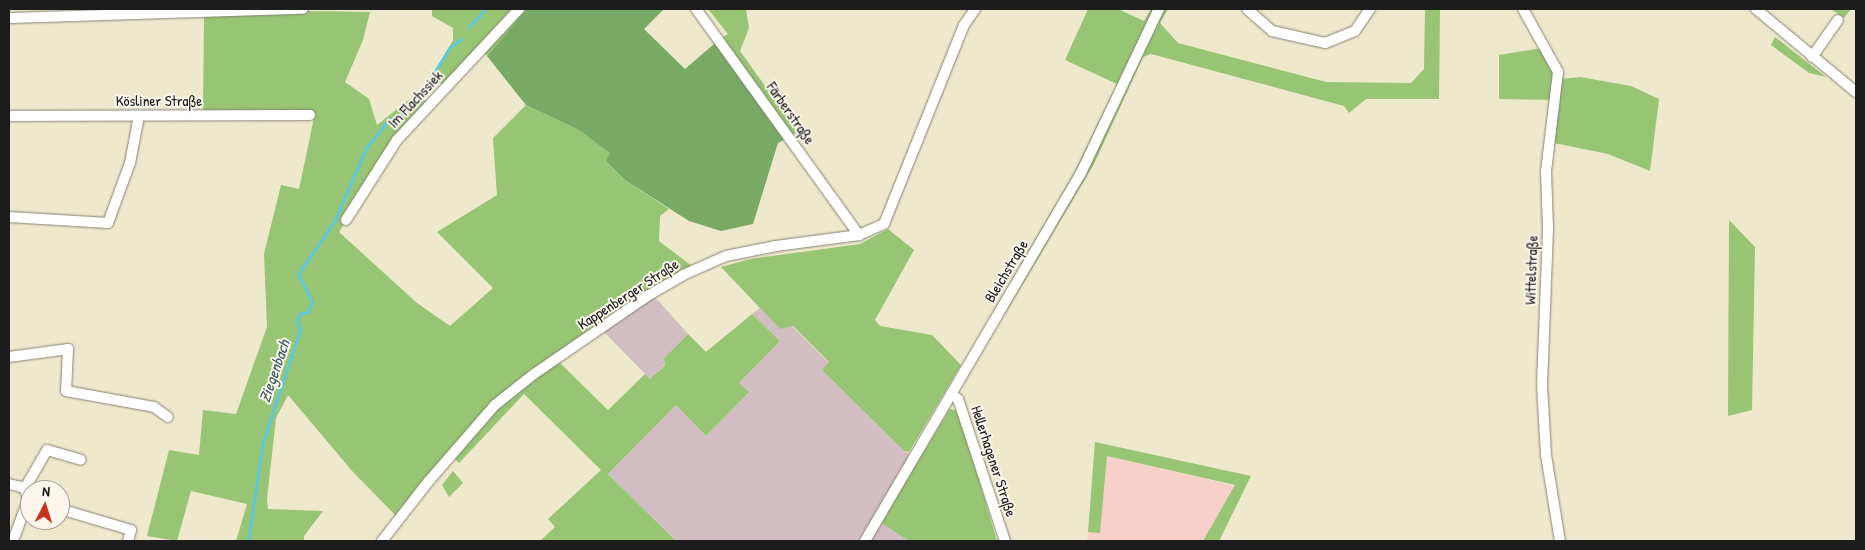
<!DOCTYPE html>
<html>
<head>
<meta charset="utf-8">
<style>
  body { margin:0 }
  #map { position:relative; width:1865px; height:550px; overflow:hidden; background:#eee8cd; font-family:"Patrick Hand",sans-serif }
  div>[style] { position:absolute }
  .built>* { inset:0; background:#f7d0ca }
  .industrial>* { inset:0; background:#d2bec2 }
  .green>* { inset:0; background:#97c573 }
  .forest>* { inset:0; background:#79aa65 }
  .stream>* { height:2.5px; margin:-1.25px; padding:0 1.25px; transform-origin:1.25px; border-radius:1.25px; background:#5ec7da }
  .roads { filter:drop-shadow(0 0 1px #858274) drop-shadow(0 0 1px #858274) }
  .street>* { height:10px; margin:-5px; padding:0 5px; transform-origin:5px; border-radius:5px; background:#fff }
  span { translate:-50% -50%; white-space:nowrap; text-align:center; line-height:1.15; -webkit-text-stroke:4px #fbf7ec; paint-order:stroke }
  .street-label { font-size:15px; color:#1c1c1c }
  .water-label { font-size:16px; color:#33585e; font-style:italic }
  .frame { position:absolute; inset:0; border:10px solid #1c1c1c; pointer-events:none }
  .north { position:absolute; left:20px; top:480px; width:50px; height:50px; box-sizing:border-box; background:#fbf7ec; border:1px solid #a29f99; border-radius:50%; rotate:5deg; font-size:14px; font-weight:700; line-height:20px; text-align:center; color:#1c1c1c }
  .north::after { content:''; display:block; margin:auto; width:18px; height:22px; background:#c8321e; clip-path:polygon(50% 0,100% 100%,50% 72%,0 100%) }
</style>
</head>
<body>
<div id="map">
  <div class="built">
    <div style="clip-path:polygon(1107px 456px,1235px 486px,1203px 541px,1087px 541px,1088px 532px,1100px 532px)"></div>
  </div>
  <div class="industrial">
    <div style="clip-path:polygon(654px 296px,688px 334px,664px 358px,665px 364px,650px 379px,603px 331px)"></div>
    <div style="clip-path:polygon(760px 308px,780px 328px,792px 326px,829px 363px,822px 370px,904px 451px,918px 458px,880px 521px,909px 541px,676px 541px,608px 474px,676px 405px,706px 436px,748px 392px,739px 383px,780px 341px,752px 314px)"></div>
  </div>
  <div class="green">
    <div style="clip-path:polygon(432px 9px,527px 9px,487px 56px,479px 48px,448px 86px,431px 80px,453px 40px,453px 28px,432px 16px)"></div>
    <div style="clip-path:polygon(708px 9px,746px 9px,749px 28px,740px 51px,798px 132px,787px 138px,721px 38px,728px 34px)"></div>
    <div style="clip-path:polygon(1088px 9px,1118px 9px,1144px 21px,1151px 9px,1168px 9px,1160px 23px,1178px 43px,1326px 82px,1411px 83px,1424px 69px,1425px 9px,1440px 9px,1439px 99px,1366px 99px,1349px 113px,1344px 106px,1151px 54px,1143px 57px,1094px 164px,1005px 314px,996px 307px,1074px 173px,1117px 84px,1065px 60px)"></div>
    <div style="clip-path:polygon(1831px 9px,1851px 9px,1844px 18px)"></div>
    <div style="clip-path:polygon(306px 11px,370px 12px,363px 40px,345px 82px,369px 99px,377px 125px,411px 98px,433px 102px,417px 116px,339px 232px,417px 303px,450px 326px,493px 288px,437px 232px,497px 195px,493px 138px,526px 105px,579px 130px,611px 153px,606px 161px,625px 180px,669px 209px,660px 216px,659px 241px,697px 270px,685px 275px,559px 362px,608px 410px,645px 374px,650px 379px,665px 365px,664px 358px,688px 334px,706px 352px,752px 314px,780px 341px,739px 383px,749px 392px,706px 436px,676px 405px,608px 474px,676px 541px,540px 541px,555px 527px,548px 519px,601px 470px,524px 394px,459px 463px,454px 458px,400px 520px,353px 472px,288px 395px,276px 418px,267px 499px,268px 509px,323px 511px,304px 536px,304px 541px,236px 541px,247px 504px,191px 491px,177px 541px,147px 536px,169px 450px,199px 455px,203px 410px,236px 414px,267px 327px,264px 254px,281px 185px,299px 189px,315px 113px,203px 112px,204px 17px)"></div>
    <div style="clip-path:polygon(1775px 37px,1826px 77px,1809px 73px,1771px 45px)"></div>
    <div style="clip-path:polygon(1542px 48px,1561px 79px,1580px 77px,1631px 86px,1659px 99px,1650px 171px,1608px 154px,1554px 143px,1560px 100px,1499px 99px,1499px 55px)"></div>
    <div style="clip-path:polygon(1729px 220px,1755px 247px,1752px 410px,1728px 416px)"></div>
    <div style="clip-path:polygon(888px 229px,914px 250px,875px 320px,880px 326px,932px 335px,961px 365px,909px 452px,904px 451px,822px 370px,829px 362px,793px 326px,780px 329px,721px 267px,750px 259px,860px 244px)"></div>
    <div style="clip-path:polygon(950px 409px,955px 410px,961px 419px,997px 541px,909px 541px,880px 522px)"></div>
    <div style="clip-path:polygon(1095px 442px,1251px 476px,1219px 541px,1203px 541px,1235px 485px,1107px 456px,1100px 533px,1088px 532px)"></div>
    <div style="clip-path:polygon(453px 471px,463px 483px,449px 497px,442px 485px)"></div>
  </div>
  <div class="forest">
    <div style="clip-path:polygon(527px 9px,664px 9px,644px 29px,685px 69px,721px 38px,787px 138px,778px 143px,753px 224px,721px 231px,689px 221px,625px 180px,606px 161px,610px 153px,579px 130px,526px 105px,487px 56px)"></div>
  </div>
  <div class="stream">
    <div style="left:469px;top:27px;width:25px;rotate:-47deg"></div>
    <div style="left:417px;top:101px;width:63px;rotate:-58.6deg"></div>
    <div style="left:450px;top:47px;width:14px;rotate:-34deg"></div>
    <div style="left:248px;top:541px;width:100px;rotate:-81.4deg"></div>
    <div style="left:263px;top:442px;width:118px;rotate:-71.7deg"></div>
    <div style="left:300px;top:330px;width:10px;rotate:-107deg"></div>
    <div style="left:297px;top:320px;width:7px;rotate:-63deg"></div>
    <div style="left:300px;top:314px;width:8px;rotate:-14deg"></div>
    <div style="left:308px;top:312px;width:11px;rotate:-68deg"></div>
    <div style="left:312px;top:302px;width:31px;rotate:-117deg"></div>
    <div style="left:298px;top:274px;width:63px;rotate:-55.3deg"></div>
    <div style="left:334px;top:222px;width:81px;rotate:-66.6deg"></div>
    <div style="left:366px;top:148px;width:36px;rotate:-51deg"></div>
    <div style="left:389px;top:120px;width:15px;rotate:-23deg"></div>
    <div style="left:403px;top:114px;width:10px;rotate:-45deg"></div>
  </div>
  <div class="roads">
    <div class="street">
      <div style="left:696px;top:9px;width:279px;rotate:54.2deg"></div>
      <div style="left:1247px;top:9px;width:33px;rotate:41deg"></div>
      <div style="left:1272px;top:31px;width:54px;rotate:12.8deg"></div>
      <div style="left:1325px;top:43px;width:32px;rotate:-22deg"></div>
      <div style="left:1355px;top:31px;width:27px;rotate:-56deg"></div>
      <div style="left:1523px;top:9px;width:72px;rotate:60.9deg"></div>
      <div style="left:1558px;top:72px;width:100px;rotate:96.9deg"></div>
      <div style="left:1546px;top:171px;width:58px;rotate:88deg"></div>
      <div style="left:1548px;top:229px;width:155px;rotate:92.2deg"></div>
      <div style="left:1542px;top:384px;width:71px;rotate:86.8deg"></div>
      <div style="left:1546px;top:455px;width:87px;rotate:80.8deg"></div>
      <div style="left:1756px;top:9px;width:130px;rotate:39.7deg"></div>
      <div style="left:9px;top:18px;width:294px;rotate:-1.8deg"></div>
      <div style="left:1812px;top:57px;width:45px;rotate:-54.9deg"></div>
      <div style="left:9px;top:116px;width:301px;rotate:-0.2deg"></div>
      <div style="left:9px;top:217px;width:99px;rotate:3.5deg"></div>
      <div style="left:108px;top:223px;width:64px;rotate:-69.9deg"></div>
      <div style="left:130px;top:163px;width:48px;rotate:-79.2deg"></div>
      <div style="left:346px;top:220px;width:95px;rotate:-57.5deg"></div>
      <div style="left:397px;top:140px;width:179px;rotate:-47deg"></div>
      <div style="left:9px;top:357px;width:60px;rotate:-7.7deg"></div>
      <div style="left:68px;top:349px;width:42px;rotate:92.7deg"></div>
      <div style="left:66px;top:391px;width:89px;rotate:10.3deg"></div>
      <div style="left:154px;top:407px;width:17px;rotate:36deg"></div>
      <div style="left:951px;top:394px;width:9px;rotate:36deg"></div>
      <div style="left:958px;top:399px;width:150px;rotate:71.7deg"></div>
      <div style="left:9px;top:484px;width:16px;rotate:14deg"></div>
      <div style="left:25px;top:488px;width:12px;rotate:76deg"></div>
      <div style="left:28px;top:500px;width:44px;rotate:110.1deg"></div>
      <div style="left:25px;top:488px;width:44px;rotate:-59.9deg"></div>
      <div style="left:47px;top:450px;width:35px;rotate:16deg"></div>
      <div style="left:60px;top:509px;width:74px;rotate:16.5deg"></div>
      <div style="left:131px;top:530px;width:11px;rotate:105deg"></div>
      <div style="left:382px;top:541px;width:75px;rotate:-52.1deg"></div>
      <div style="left:428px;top:482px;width:102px;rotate:-49deg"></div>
      <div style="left:495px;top:405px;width:50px;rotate:-38.5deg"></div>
      <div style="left:534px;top:374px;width:140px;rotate:-34.5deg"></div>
      <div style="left:649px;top:295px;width:39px;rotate:-30deg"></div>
      <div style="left:683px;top:275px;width:47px;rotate:-23.8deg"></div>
      <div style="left:726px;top:256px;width:51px;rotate:-11.3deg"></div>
      <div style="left:776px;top:246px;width:84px;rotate:-7.5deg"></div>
      <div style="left:859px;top:235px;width:27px;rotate:-24deg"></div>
      <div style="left:884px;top:224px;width:214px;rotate:-68.1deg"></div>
      <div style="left:964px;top:25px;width:19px;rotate:-55deg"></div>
      <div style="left:865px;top:541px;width:424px;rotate:-59.6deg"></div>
      <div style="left:1080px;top:175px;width:184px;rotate:-64.6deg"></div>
    </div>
  </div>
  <div class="street-label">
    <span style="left:415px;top:99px;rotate:-47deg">Im Flachssiek</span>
    <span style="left:159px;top:101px">Kösliner Straße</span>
    <span style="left:791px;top:113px;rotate:55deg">Färberstraße</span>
    <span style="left:1531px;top:270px;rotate:-88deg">Wittelstraße</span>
    <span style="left:1006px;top:271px;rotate:-59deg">Bleichstraße</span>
    <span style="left:628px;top:294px;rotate:-33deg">Kappenberger Straße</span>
    <span style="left:994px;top:461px;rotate:72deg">Hellerhagener Straße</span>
  </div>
  <div class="water-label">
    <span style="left:274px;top:371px;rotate:-71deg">Ziegenbach</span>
  </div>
  <div class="frame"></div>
  <div class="north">N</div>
</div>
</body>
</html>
